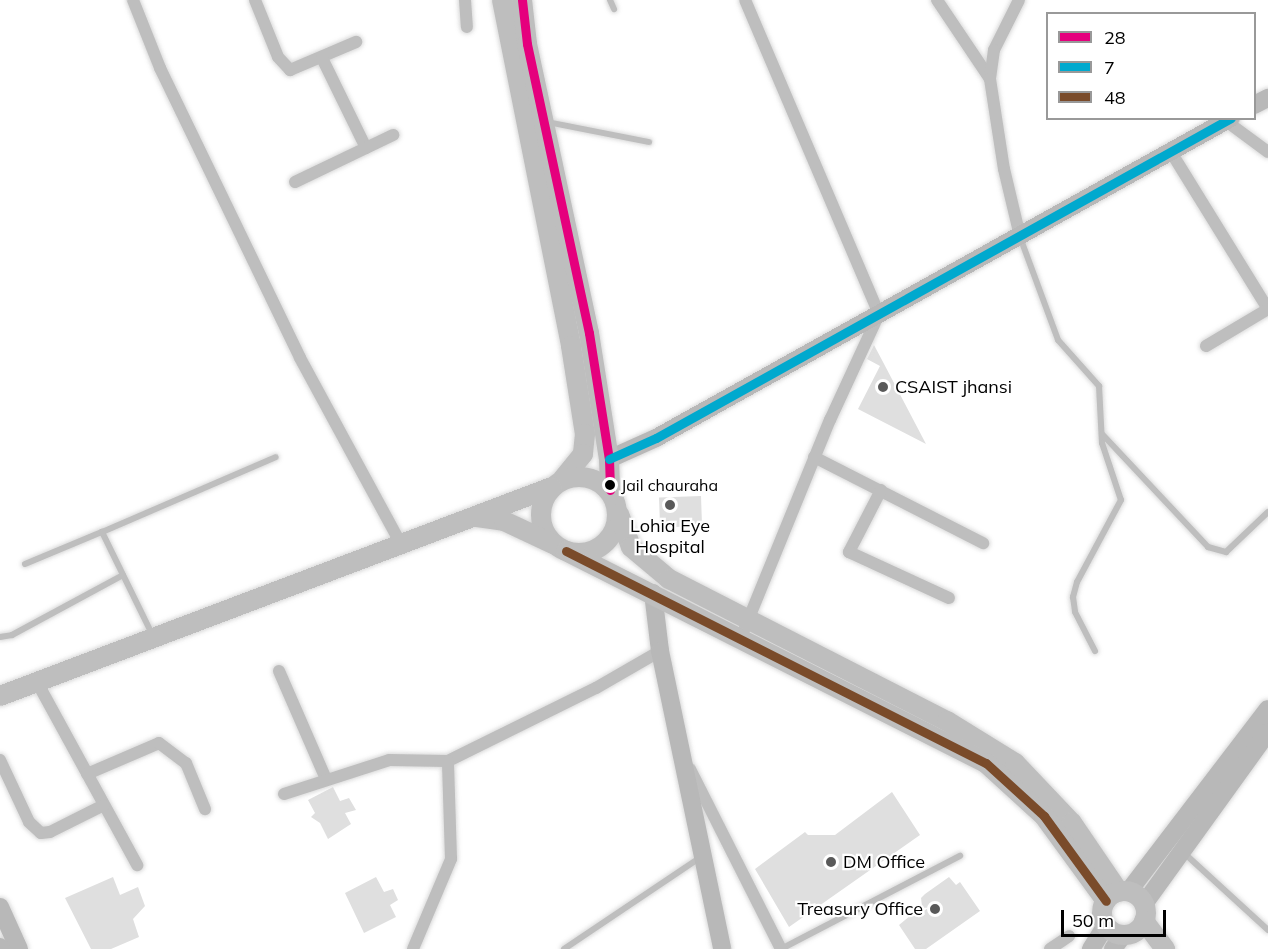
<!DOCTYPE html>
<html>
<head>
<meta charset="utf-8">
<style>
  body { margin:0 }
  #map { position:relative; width:1268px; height:949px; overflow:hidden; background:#fff; font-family:Mulish,sans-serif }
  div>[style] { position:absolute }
  .building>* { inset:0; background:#dfdfdf; transform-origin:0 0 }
  .roads { filter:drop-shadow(0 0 2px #dbdbdb) drop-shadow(0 0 2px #dbdbdb) }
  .lane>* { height:6px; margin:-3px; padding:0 3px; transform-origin:3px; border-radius:3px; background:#bebebe }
  .street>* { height:12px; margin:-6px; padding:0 6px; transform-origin:6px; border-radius:6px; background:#bebebe }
  .secondary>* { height:18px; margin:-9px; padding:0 9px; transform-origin:9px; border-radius:9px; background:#b8b8b8 }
  .primary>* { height:20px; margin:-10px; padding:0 10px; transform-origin:10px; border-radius:10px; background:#bebebe }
  .primary>.ring { margin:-10px; padding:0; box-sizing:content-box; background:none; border:20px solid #bebebe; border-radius:50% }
  .bus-1>* { height:9px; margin:-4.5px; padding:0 4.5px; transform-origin:4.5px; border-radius:4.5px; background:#e5007d }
  .bus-2>* { height:9px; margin:-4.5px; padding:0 4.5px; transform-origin:4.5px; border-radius:4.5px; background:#00a9ce }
  .bus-3>* { height:9px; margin:-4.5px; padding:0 4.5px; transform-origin:4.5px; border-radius:4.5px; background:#7a4b2a }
  .dots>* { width:16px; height:16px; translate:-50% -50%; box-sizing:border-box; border:3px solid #fff; border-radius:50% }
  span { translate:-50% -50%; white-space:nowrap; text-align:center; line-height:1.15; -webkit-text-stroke:4.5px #fff; paint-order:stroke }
  .bus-label { font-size:16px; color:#000 }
  .left { translate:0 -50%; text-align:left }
  .poi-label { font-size:18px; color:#000 }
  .right { translate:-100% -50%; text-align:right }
  .legend { position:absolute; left:1046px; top:12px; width:210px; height:108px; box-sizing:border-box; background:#fff; border:2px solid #999; margin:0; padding:8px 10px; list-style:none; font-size:18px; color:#000 }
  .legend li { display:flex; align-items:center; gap:12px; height:30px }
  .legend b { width:30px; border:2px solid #999 }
  .scale { position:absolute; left:1061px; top:910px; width:105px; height:27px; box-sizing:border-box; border:3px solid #000; border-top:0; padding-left:8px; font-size:18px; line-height:21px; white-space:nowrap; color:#000; -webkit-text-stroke:4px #fff; paint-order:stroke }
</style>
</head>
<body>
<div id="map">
  <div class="building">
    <div style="clip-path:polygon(874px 345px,883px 362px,926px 444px,858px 409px,880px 366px,867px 359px)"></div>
    <div style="left:701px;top:496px;width:30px;height:42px;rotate:88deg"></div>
    <div style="clip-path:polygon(333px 787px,340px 801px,349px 798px,356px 810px,345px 813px,351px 824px,328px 839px,320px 823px,311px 817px,315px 813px,308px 800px)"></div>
    <div style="clip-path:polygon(892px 792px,920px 835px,789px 927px,755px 869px,805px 832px,808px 835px,835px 835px)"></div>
    <div style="clip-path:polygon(113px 877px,120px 895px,138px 887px,145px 906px,133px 919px,139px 937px,111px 949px,91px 949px,65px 898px)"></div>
    <div style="clip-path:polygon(376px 877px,384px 892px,393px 889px,398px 900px,390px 905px,396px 917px,364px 933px,345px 893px)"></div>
    <div style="clip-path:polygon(949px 877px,956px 885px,960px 882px,980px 911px,926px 949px,915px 949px,899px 925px,922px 906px,921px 898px,925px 894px)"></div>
  </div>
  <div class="roads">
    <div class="lane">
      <div style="left:610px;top:0;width:10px;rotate:66deg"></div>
      <div style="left:547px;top:122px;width:104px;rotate:11.1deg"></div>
      <div style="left:1020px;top:237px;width:110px;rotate:69.7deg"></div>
      <div style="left:1058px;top:340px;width:62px;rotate:48.3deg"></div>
      <div style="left:1099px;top:386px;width:57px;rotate:87deg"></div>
      <div style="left:1102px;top:443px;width:60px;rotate:71.6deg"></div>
      <div style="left:1121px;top:500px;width:93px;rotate:118.2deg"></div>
      <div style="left:1077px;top:582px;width:16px;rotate:105deg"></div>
      <div style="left:1073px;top:597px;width:15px;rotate:82deg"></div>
      <div style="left:1075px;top:612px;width:44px;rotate:62.9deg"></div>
      <div style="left:1102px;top:434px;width:155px;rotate:46.8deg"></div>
      <div style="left:1208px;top:547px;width:19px;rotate:16deg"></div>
      <div style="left:1226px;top:552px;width:58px;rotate:-43.6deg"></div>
      <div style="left:25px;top:564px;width:83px;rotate:-22.6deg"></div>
      <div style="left:152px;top:634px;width:114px;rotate:-116.1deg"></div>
      <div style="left:102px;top:532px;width:189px;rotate:-23.3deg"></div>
      <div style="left:0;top:637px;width:12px;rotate:-9deg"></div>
      <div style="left:12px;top:635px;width:126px;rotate:-28.4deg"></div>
      <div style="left:1184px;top:853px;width:114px;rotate:42.5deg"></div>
      <div style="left:564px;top:949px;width:165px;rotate:-33.9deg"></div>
      <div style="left:781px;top:949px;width:202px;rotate:-27.5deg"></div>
    </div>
    <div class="street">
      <div style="left:133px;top:0;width:73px;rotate:68.3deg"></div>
      <div style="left:160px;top:68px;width:322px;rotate:64.2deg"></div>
      <div style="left:300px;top:358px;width:212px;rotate:61.5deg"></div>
      <div style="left:255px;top:0;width:61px;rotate:68deg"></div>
      <div style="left:278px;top:57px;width:18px;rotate:47deg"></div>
      <div style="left:290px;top:70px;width:72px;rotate:-23deg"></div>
      <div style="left:465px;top:0;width:27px;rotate:86deg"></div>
      <div style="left:937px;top:0;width:95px;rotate:56.1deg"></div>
      <div style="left:1019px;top:0;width:56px;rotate:116.6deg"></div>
      <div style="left:994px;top:50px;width:29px;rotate:98deg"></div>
      <div style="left:990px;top:79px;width:91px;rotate:81.2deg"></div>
      <div style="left:1004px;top:169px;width:69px;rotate:76.6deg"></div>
      <div style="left:322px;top:58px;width:100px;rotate:63.9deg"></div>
      <div style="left:1226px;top:121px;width:52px;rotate:36.4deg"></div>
      <div style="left:1171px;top:152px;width:185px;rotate:58.3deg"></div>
      <div style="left:295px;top:182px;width:109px;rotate:-25.6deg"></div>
      <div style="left:1206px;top:346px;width:72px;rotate:-30.8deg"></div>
      <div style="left:814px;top:457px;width:190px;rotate:27deg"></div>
      <div style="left:881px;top:490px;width:70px;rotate:117.3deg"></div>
      <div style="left:849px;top:552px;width:110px;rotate:24.7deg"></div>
      <div style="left:740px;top:640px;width:238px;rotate:-67.8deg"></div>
      <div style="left:830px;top:420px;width:117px;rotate:-65.2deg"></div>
      <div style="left:879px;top:314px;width:341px;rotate:-113.1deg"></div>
      <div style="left:279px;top:671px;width:118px;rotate:66.5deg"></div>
      <div style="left:37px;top:682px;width:209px;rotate:61.3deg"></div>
      <div style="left:0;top:760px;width:68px;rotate:64.9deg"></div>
      <div style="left:29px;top:822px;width:16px;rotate:43deg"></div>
      <div style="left:41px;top:833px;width:9px;rotate:-6deg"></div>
      <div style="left:50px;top:832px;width:60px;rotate:-26.6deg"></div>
      <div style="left:690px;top:769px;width:202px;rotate:63.2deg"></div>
      <div style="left:87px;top:774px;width:78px;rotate:-23.3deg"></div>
      <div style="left:159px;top:743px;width:34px;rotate:37deg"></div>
      <div style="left:186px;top:763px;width:50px;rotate:67.6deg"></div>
      <div style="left:284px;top:794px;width:110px;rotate:-17.9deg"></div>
      <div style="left:389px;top:760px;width:59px;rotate:1deg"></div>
      <div style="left:448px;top:761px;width:165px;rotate:-26.3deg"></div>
      <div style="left:596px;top:688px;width:74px;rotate:-30deg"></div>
      <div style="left:413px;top:949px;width:98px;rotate:-67.1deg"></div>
      <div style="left:451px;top:859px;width:98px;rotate:-91.8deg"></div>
      <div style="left:1050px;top:949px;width:23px;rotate:-34deg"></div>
    </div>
    <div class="secondary">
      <div style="left:1254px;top:105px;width:16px;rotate:-27deg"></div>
      <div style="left:609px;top:459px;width:51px;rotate:-24.1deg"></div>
      <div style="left:656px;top:438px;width:658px;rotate:-29.1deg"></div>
      <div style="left:653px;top:593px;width:58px;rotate:83.1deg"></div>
      <div style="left:660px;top:651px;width:304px;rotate:78.2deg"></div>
      <div style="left:1128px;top:892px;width:230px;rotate:-52.6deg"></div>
      <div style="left:1144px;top:904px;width:212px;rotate:-54.2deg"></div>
      <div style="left:0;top:907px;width:46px;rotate:65.7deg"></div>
      <div style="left:0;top:947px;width:2px;rotate:63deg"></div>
      <div style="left:1091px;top:949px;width:28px;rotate:-58deg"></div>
      <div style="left:1113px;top:949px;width:17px;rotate:-54deg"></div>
    </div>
    <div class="primary">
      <div style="left:502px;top:0;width:353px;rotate:78.7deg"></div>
      <div style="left:571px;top:346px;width:89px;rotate:81deg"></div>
      <div style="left:585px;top:434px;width:20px;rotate:96deg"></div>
      <div style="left:583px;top:454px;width:33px;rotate:129deg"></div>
      <div style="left:522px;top:0;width:44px;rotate:83.5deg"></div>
      <div style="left:527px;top:44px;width:296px;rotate:77.9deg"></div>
      <div style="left:589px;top:333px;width:128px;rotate:81deg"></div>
      <div style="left:609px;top:459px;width:31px;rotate:88deg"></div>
      <div class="ring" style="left:541px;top:477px;width:56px;height:56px"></div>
      <div style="left:619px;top:514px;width:35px;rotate:70deg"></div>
      <div style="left:631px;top:547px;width:50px;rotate:40.1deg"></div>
      <div style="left:669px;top:579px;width:312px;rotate:27.1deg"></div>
      <div style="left:947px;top:721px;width:80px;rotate:31.7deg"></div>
      <div style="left:1015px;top:763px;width:83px;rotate:46.5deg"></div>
      <div style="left:1072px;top:823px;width:83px;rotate:55.7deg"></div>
      <div style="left:477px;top:517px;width:27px;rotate:8deg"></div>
      <div style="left:504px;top:521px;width:54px;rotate:25.1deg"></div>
      <div style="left:566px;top:551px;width:470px;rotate:26.8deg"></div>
      <div style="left:986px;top:763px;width:79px;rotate:42.4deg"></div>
      <div style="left:1044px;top:816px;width:105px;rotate:53.9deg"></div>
      <div style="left:0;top:696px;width:590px;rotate:-20.74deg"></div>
      <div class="ring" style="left:1102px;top:891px;width:24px;height:24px"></div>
      <div style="left:1144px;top:921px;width:35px;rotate:53deg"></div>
    </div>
  </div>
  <div class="bus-1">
    <div style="left:522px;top:0;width:44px;rotate:83.5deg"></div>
    <div style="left:527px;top:44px;width:296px;rotate:77.9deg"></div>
    <div style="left:589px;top:333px;width:128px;rotate:81deg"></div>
    <div style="left:609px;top:459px;width:31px;rotate:88deg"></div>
  </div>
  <div class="bus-2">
    <div style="left:609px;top:459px;width:51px;rotate:-24.1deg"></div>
    <div style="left:656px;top:438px;width:658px;rotate:-29.1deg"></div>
  </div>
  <div class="bus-3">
    <div style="left:566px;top:551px;width:470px;rotate:26.8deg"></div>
    <div style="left:986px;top:763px;width:79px;rotate:42.4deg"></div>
    <div style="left:1044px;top:816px;width:105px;rotate:53.9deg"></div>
  </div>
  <div class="dots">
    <div style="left:883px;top:387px;background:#595959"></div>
    <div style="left:610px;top:485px;background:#000"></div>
    <div style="left:670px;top:505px;background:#595959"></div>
    <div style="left:831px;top:862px;background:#595959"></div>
    <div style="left:935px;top:909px;background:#595959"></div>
  </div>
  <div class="bus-label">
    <span class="left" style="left:621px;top:485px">Jail chauraha</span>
  </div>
  <div class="poi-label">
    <span class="left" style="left:895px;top:387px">CSAIST jhansi</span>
    <span style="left:670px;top:537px">Lohia Eye<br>Hospital</span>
    <span class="left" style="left:843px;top:862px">DM Office</span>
    <span class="right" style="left:923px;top:909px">Treasury Office</span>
  </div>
  <ul class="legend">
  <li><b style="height:8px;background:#e5007d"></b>28</li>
  <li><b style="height:8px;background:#00a9ce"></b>7</li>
  <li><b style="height:8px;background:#7a4b2a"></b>48</li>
  </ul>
  <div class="scale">50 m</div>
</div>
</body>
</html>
